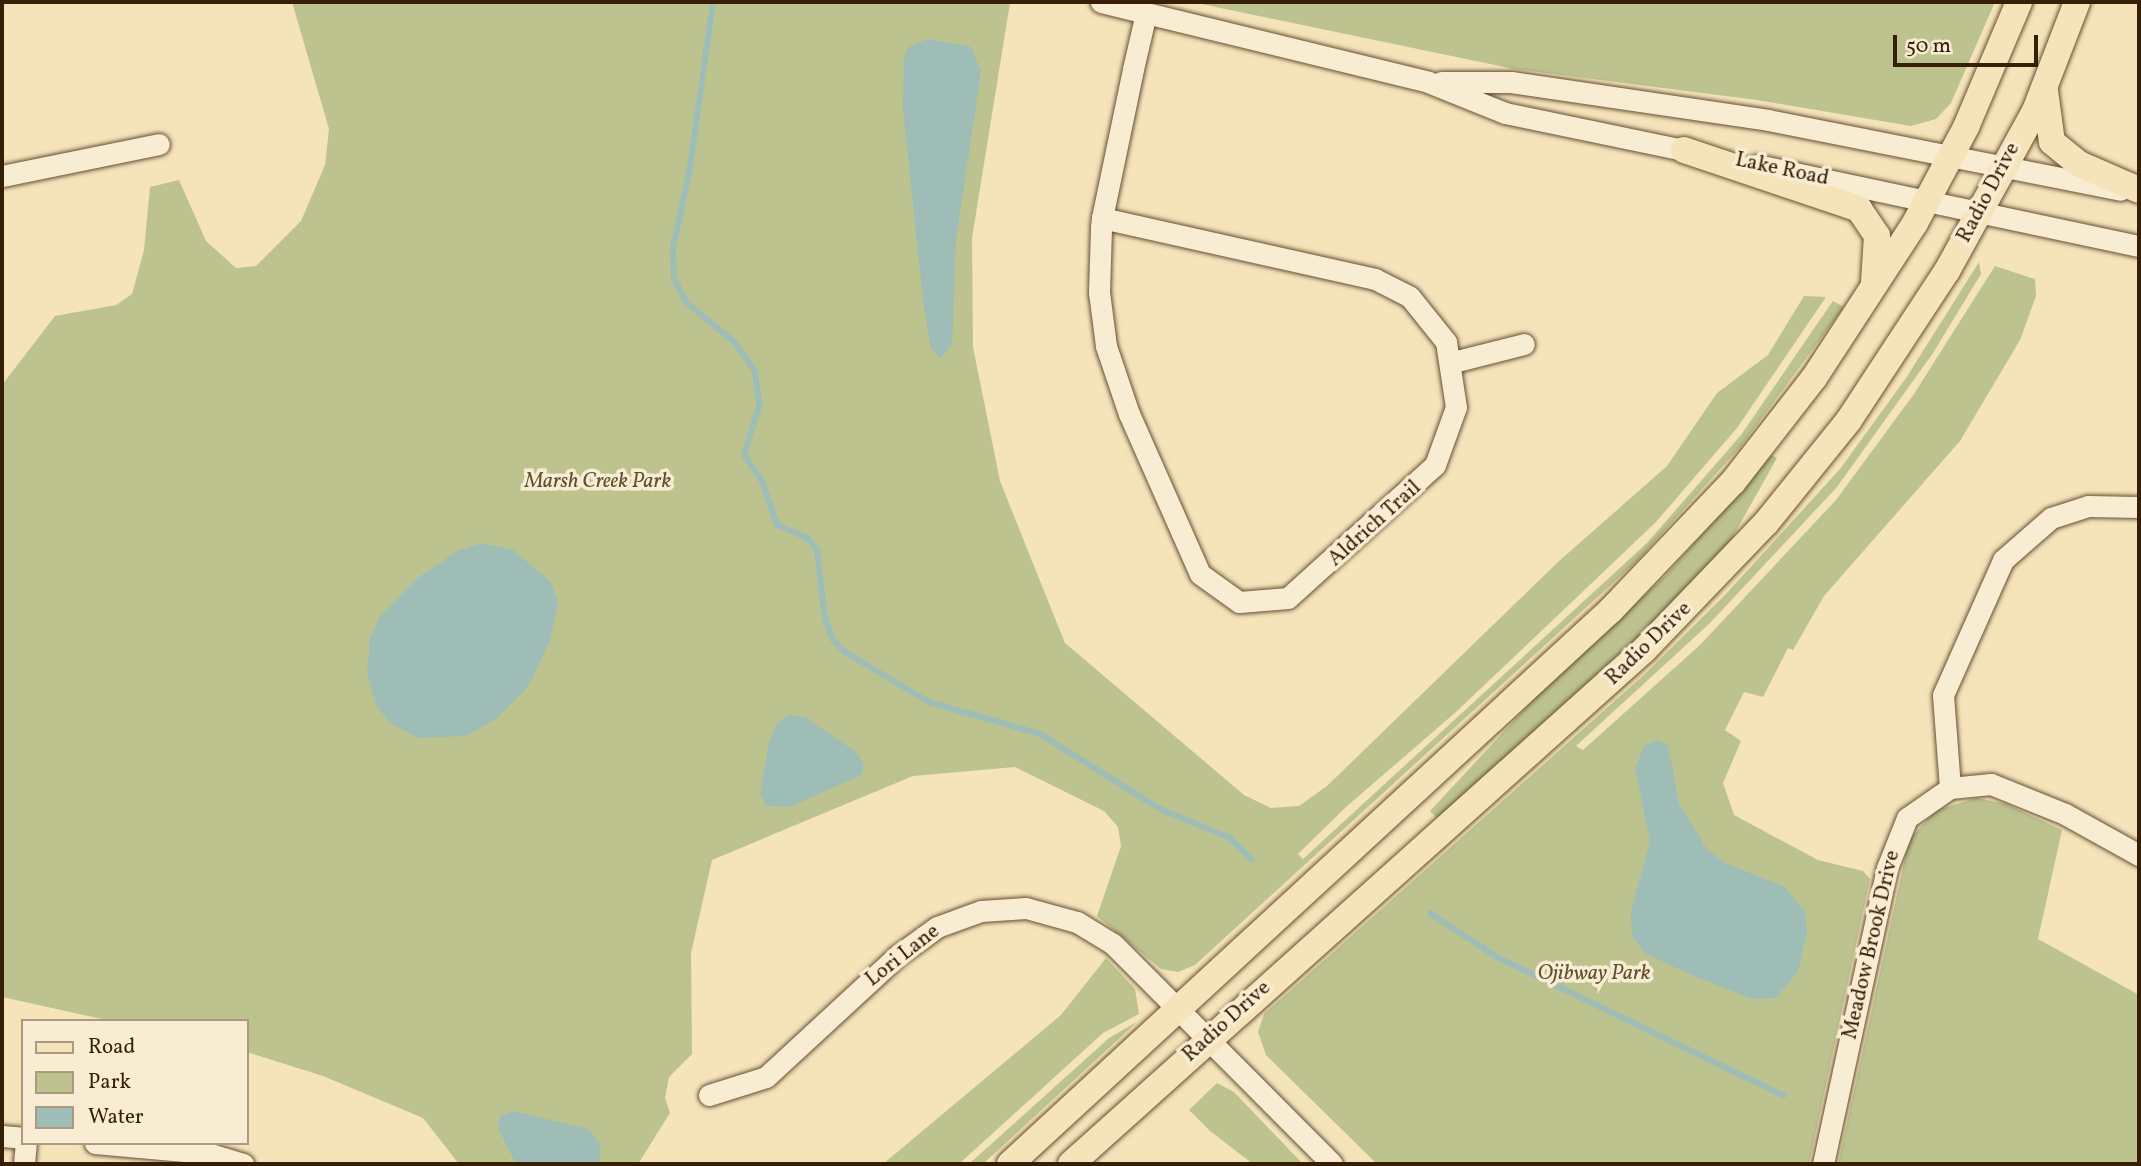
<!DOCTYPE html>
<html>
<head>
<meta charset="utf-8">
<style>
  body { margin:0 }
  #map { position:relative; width:2141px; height:1166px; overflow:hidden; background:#f5e3ba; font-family:Vollkorn,serif }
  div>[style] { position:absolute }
  .green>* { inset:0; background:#bcc38f }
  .water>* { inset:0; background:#9ebdb7 }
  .stream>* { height:6px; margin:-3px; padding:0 3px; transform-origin:3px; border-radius:3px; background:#9ebdb7 }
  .roads { filter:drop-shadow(0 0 2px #664f34) drop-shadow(0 0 2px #664f34) }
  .minor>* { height:21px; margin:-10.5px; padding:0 10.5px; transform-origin:10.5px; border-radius:10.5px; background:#f8edd2 }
  .major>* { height:26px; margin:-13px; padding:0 13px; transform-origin:13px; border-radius:13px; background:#f5e3ba }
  span { translate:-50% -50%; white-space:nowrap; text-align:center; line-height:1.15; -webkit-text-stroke:7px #f8edd2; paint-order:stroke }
  .street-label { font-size:21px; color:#371e07 }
  .park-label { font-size:21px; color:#5f5030; font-style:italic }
  .frame { position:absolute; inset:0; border:4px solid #371e07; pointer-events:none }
  .legend { position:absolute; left:21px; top:1019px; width:228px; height:126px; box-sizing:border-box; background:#f8edd2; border:2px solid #ab9a81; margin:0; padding:9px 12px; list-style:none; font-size:21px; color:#371e07 }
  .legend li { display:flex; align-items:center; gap:14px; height:35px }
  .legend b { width:35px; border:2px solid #ab9a81 }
  .scale { position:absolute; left:1893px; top:35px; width:145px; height:32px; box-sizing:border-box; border:4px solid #371e07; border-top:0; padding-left:9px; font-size:21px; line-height:24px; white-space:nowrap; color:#371e07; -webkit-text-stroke:5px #f8edd2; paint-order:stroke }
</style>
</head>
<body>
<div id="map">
  <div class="green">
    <div style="clip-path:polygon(292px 2px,1010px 3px,972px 238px,973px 347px,1000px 481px,1065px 643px,1244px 795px,1271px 808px,1299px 806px,1327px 786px,1558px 562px,1667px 466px,1717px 393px,1768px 355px,1804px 296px,1826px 297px,1737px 428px,1656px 522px,1456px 712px,1346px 807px,1298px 854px,1303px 859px,1647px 543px,1741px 435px,1833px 301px,1844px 307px,1741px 446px,1637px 561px,1195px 965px,1178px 972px,1161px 969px,1097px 916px,1121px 846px,1118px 827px,1104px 811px,1015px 767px,913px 776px,712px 860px,691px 953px,692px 1054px,669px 1077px,665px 1098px,670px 1113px,638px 1164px,459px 1164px,423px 1118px,323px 1076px,247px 1052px,247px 1021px,111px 1021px,2px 997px,2px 385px,55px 316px,116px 305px,132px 294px,144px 250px,150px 187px,179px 180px,206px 241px,236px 268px,256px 266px,301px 221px,325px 165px,329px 129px)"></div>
    <div style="clip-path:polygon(1192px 2px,1995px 2px,1951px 103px,1936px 119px,1911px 126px,1757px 100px,1514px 69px)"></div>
    <div style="clip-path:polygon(1979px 262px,1981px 274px,1933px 353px,1837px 487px,1710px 623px,1576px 746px,1583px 750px,1700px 645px,1836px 500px,1914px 394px,1995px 266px,2035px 279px,2036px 296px,2020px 340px,1960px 441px,1824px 596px,1793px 650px,1788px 648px,1763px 697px,1744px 692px,1725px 730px,1741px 741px,1723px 783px,1734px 815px,1818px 860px,1863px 871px,1870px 879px,1809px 1164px,1377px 1164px,1266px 1055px,1258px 1032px,1264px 1014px,1646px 673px,1726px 594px,1840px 469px,1906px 378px)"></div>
    <div style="clip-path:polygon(1772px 455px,1777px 458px,1727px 547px,1668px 610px,1437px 818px,1430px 811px,1537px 696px,1666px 575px)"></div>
    <div style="clip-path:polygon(1977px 798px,2006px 804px,2062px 830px,2038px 939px,2139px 995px,2139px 1164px,1838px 1164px,1909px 840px,1936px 810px)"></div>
    <div style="clip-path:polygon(1106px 958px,1135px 989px,1139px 1014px,1103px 1033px,959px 1164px,883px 1164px,1061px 1015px)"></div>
    <div style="clip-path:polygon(1137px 1022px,983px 1164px,969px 1164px,1109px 1038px)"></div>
    <div style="clip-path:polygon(1217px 1083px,1234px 1092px,1303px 1164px,1253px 1164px,1210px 1131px,1189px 1110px)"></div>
  </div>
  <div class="water">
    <div style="clip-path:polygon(928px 39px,971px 47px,981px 72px,956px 240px,952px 345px,941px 358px,931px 349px,923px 300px,903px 110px,904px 56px,910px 46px)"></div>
    <div style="clip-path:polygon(482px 543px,513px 550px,551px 582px,558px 603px,550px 640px,528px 687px,495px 720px,465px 736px,418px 738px,390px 723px,376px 705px,367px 674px,370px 639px,379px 618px,416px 579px,457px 551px)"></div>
    <div style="clip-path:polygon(788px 715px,805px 717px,856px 752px,864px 764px,861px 775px,790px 807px,766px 806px,760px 792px,769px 742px,777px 723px)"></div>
    <div style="clip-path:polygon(1657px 740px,1668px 745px,1679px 804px,1707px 849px,1725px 863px,1785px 887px,1805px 912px,1807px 933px,1798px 971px,1776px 998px,1752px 999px,1689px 974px,1645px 953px,1632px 936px,1631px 911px,1650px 841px,1635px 769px,1644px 746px)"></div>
    <div style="clip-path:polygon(513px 1111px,588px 1129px,600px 1143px,600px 1164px,516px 1164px,498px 1128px,500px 1116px)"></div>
  </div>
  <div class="stream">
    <div style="left:713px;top:2px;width:168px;rotate:97.9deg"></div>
    <div style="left:690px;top:168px;width:82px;rotate:102deg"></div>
    <div style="left:673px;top:248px;width:31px;rotate:88deg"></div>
    <div style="left:674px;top:279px;width:27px;rotate:62deg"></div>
    <div style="left:687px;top:303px;width:61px;rotate:39.7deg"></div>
    <div style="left:734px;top:342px;width:36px;rotate:54deg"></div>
    <div style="left:755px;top:371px;width:35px;rotate:83deg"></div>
    <div style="left:759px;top:406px;width:51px;rotate:107deg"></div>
    <div style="left:744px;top:455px;width:32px;rotate:55deg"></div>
    <div style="left:762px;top:481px;width:46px;rotate:71.2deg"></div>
    <div style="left:777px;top:525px;width:33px;rotate:23deg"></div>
    <div style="left:807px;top:538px;width:15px;rotate:48deg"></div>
    <div style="left:817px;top:549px;width:70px;rotate:83.5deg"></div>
    <div style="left:825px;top:619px;width:22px;rotate:69deg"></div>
    <div style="left:833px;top:640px;width:17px;rotate:45deg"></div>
    <div style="left:845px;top:652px;width:98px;rotate:30.8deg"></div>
    <div style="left:929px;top:702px;width:116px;rotate:16.1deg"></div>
    <div style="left:1040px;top:734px;width:142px;rotate:32deg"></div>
    <div style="left:1160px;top:809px;width:76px;rotate:22.5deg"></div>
    <div style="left:1230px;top:838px;width:30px;rotate:45deg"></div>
    <div style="left:1430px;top:913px;width:80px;rotate:33.3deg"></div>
    <div style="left:1497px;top:957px;width:318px;rotate:25.8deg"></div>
  </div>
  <div class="roads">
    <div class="minor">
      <div style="left:1101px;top:2px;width:337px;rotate:13.7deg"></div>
      <div style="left:1428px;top:82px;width:83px;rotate:21.9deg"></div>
      <div style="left:1505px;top:113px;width:197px;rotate:11.7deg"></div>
      <div style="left:1441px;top:82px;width:70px"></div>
      <div style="left:1511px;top:82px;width:260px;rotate:8.4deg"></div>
      <div style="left:1768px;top:120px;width:359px;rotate:11.2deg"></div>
      <div style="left:1757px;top:165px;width:390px;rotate:12deg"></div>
      <div style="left:2px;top:176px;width:160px;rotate:-11.5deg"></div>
      <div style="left:1102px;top:218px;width:280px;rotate:12.6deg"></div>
      <div style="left:1375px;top:279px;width:39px;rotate:27deg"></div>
      <div style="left:1410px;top:297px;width:58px;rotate:51.3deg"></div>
      <div style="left:1446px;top:342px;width:66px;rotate:81.3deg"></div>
      <div style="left:1456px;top:407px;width:62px;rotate:109.9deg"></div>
      <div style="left:1435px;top:465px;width:198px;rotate:137.9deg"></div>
      <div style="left:1288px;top:598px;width:49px;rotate:175.3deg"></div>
      <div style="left:1239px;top:602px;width:48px;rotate:-144.3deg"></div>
      <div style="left:1200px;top:574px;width:175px;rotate:-113.9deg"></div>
      <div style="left:1129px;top:414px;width:72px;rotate:-108.7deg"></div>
      <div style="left:1106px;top:346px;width:54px;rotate:-97.4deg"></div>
      <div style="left:1099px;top:292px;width:65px;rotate:-88.2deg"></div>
      <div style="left:1101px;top:227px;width:9px;rotate:-84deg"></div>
      <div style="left:1102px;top:218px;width:152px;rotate:-78.2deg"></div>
      <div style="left:1133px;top:69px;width:57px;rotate:-76.9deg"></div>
      <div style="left:1453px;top:362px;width:73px;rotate:-14.2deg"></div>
      <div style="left:1950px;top:788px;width:93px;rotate:-94.3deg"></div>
      <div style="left:1943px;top:695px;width:148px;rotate:-66deg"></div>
      <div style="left:2003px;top:560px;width:64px;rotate:-41.2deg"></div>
      <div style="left:2051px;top:518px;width:39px;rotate:-18deg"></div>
      <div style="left:2088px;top:506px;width:51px;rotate:1.1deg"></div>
      <div style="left:709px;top:1095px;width:60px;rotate:-17.5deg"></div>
      <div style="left:766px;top:1077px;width:178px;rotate:-42.7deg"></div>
      <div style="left:897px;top:956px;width:49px;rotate:-35.9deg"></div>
      <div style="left:937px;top:927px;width:47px;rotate:-20deg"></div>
      <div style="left:981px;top:911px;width:45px;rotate:-3.8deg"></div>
      <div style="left:1026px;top:908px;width:53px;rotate:15.4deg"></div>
      <div style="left:1077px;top:922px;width:42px;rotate:31.4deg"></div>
      <div style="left:1113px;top:944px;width:310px;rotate:45.1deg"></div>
      <div style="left:2px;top:1136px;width:21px;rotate:5deg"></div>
      <div style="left:95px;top:1143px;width:112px;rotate:5.1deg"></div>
      <div style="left:207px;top:1153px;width:38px;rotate:17deg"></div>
      <div style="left:24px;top:1164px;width:21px;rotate:-85deg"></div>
      <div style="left:1823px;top:1164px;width:303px;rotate:-77.8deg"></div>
      <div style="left:1887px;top:868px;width:54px;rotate:-68.2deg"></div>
      <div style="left:1907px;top:818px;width:52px;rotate:-34.9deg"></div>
      <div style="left:1950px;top:788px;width:41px;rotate:-5.6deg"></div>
      <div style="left:1991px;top:784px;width:80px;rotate:22.1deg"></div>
      <div style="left:2065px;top:814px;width:85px;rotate:29deg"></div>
    </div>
    <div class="major">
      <div style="left:2045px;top:91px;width:51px;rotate:82.2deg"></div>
      <div style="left:2052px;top:142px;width:35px;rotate:39deg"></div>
      <div style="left:2079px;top:164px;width:65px;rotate:23.4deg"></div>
      <div style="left:1684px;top:150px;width:185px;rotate:18.6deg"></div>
      <div style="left:1859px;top:209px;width:32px;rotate:56deg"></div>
      <div style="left:1877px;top:236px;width:46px;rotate:93.7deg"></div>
      <div style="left:1010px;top:1164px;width:817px;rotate:-42.67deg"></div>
      <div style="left:1611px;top:610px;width:177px;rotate:-46.4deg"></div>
      <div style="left:1733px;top:482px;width:132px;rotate:-52.1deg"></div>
      <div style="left:1814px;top:378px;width:185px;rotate:-56.9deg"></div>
      <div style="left:1915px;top:223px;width:109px;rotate:-62deg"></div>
      <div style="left:1966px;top:127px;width:136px;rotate:-67deg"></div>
      <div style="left:1071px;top:1164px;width:770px;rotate:-41.89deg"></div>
      <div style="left:1644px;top:650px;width:176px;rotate:-46.2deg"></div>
      <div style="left:1766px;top:523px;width:132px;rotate:-51.1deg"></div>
      <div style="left:1849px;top:420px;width:178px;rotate:-56.7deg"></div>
      <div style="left:1947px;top:271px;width:183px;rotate:-61.2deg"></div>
      <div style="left:2035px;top:111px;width:117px;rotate:-68.9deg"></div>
    </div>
  </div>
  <div class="street-label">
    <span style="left:1782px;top:170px;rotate:12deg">Lake Road</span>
    <span style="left:1989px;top:193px;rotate:-62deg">Radio Drive</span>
    <span style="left:1375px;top:524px;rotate:-42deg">Aldrich Trail</span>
    <span style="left:1649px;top:644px;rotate:-44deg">Radio Drive</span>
    <span style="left:1872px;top:945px;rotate:-77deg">Meadow Brook Drive</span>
    <span style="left:903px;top:956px;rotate:-38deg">Lori Lane</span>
    <span style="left:1227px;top:1022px;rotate:-42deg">Radio Drive</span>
  </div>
  <div class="park-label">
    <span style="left:598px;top:482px">Marsh Creek Park</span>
    <span style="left:1594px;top:974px">Ojibway Park</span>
  </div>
  <div class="frame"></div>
  <ul class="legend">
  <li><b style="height:9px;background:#f5e3ba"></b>Road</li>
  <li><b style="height:19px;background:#bcc38f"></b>Park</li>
  <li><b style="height:19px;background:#9ebdb7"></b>Water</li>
  </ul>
  <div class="scale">50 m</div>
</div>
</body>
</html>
